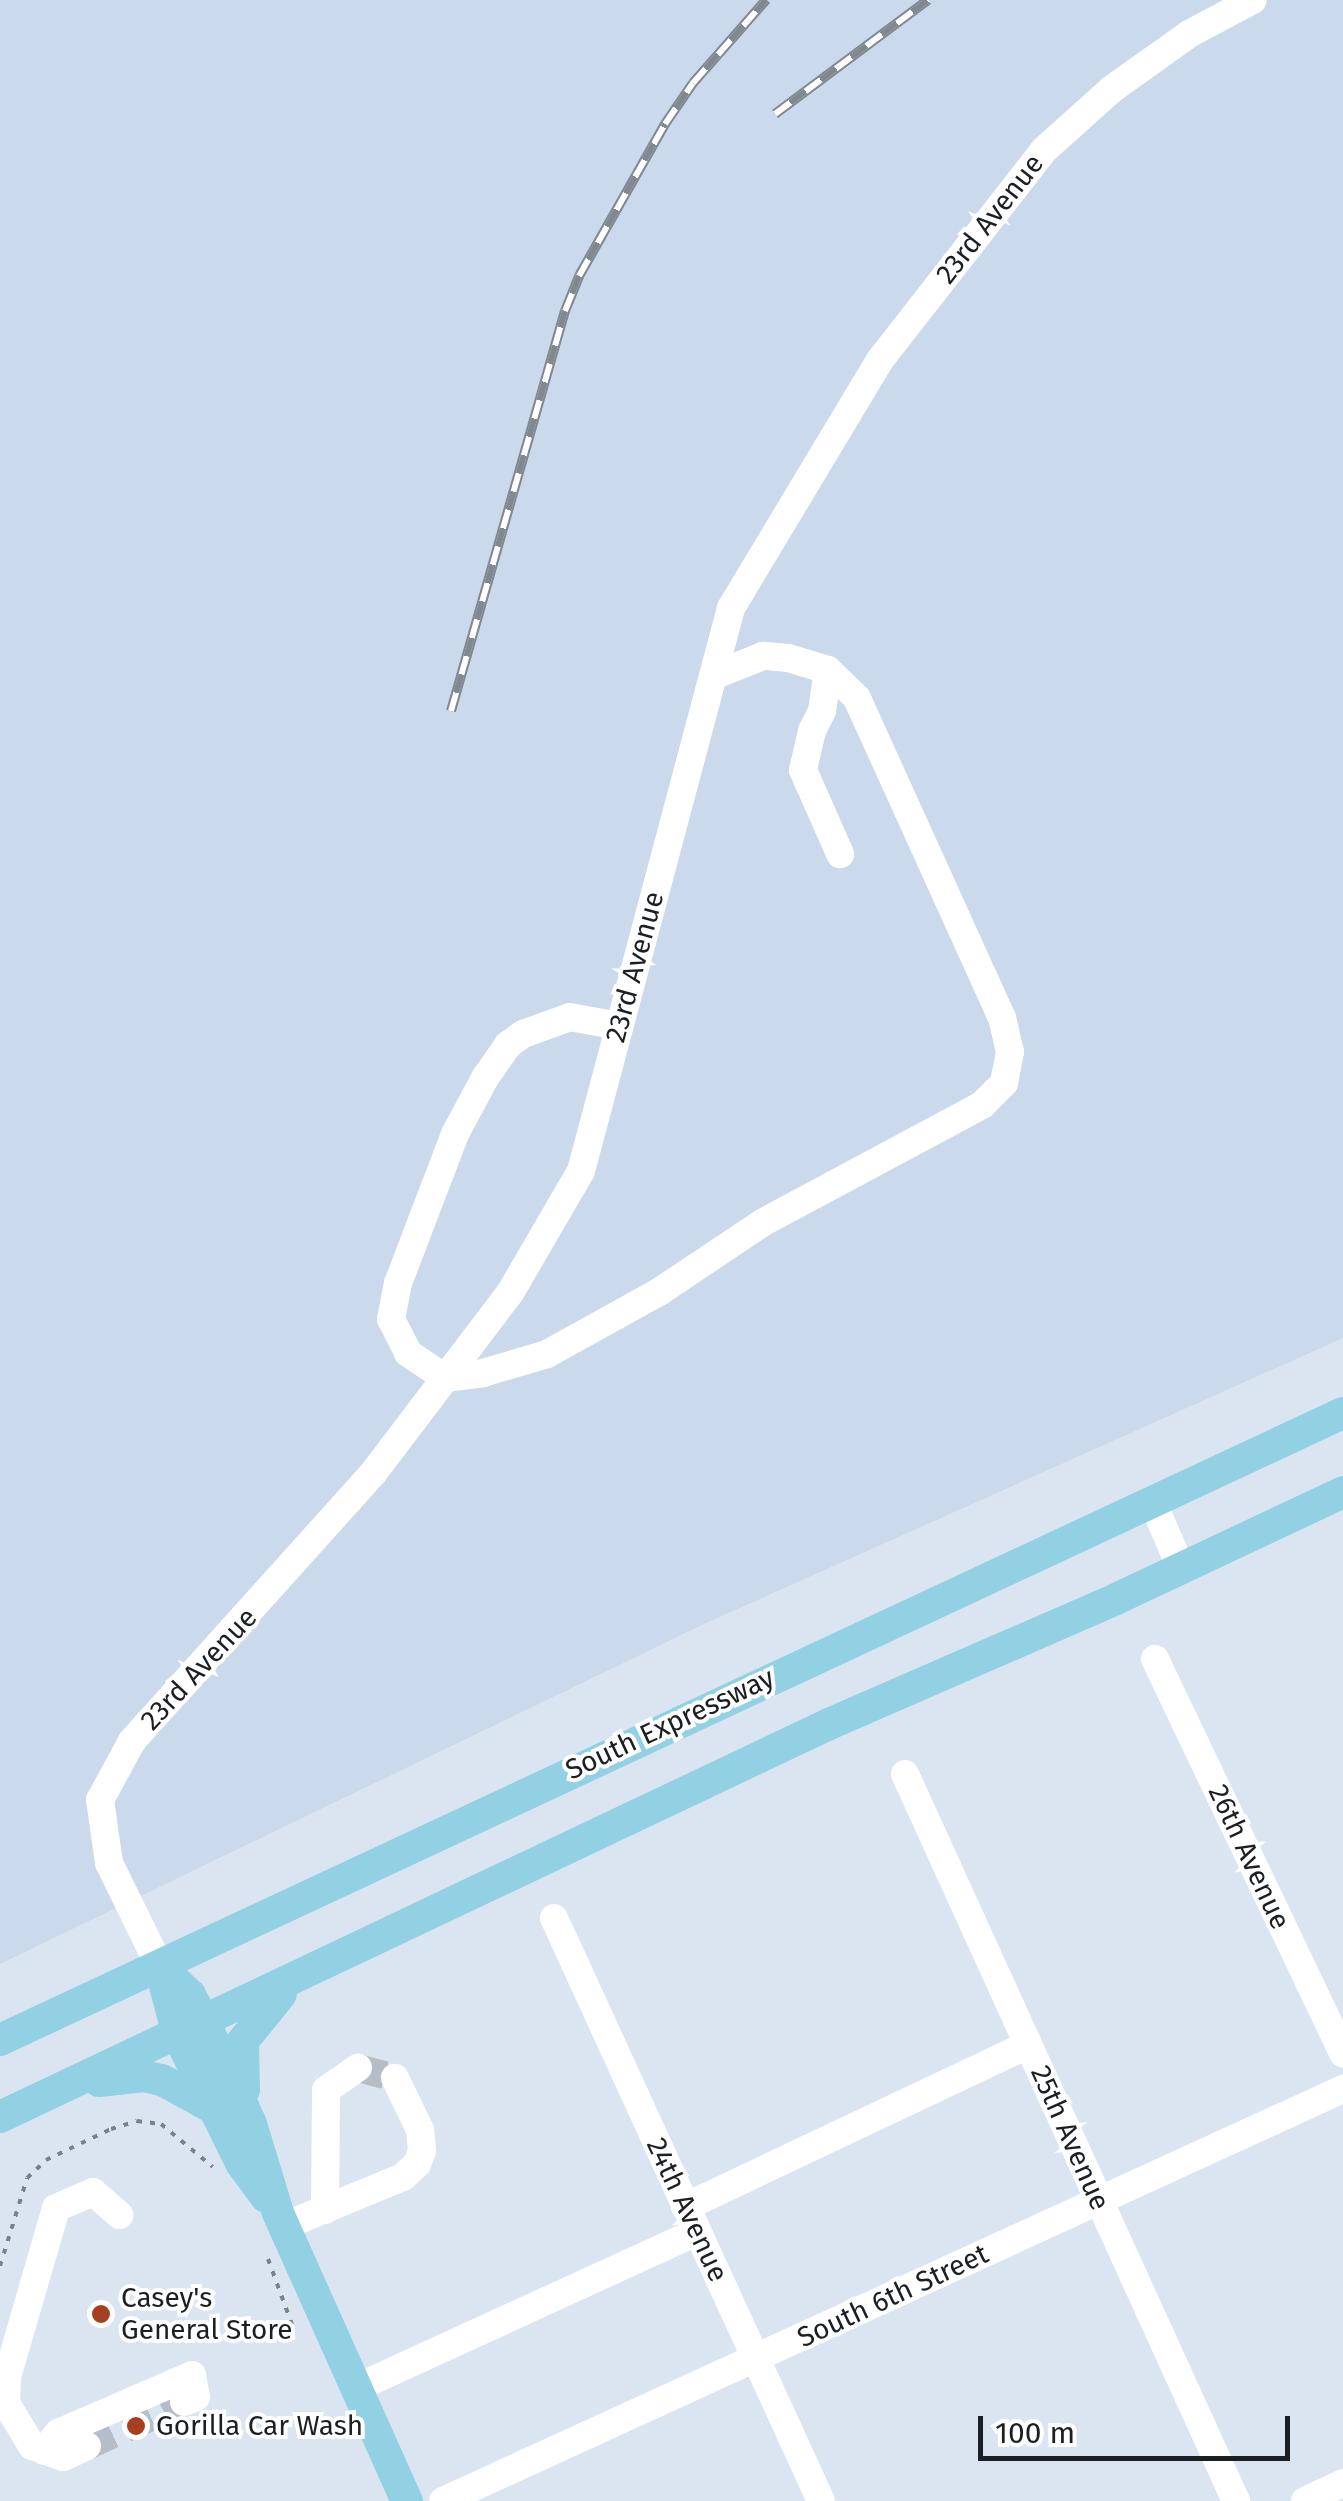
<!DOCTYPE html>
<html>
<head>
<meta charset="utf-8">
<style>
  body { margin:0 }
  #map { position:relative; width:1343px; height:2501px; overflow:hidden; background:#dbe5f1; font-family:"Fira Sans",sans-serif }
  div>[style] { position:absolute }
  .built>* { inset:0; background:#cad9eb }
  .minor-tunnel>* { height:28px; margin-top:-14px; transform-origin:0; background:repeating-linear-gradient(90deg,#b5bdc8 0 28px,transparent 0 42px) }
  .path>* { height:4px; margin-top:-2px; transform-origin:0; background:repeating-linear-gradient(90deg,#7a8189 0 5px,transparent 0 13px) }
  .minor>* { height:28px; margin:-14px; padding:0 14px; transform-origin:14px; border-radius:14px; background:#fff }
  .major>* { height:32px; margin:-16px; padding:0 16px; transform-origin:16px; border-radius:16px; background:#92d1e4 }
  .rail>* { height:10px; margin-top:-5px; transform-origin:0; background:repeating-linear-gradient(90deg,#fff 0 19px,#808890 0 38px); box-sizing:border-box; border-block:2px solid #808890 }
  .dots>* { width:28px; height:28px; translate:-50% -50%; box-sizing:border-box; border:5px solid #fff; border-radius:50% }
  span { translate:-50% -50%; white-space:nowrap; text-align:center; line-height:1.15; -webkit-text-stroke:8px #fff; paint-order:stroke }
  .street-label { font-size:28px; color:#1b1f23 }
  .poi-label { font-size:28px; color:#1b1f23 }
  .left { translate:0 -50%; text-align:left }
  .scale { position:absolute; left:978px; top:2416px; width:312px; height:45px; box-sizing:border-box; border:5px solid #1b1f23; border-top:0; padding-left:12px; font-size:30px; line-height:35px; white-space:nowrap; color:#1b1f23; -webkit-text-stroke:8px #fff; paint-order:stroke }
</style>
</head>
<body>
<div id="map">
  <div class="built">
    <div style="clip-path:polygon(0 0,1343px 0,1343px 1338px,704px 1624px,0 1964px)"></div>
  </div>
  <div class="minor-tunnel">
    <div style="left:358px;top:2068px;width:38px;rotate:15deg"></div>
    <div style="left:87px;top:2446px;width:107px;rotate:-24.4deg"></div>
  </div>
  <div class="path">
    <div style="left:268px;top:2259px;width:76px;rotate:69.9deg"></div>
    <div style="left:0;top:2266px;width:92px;rotate:-72.9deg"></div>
    <div style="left:27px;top:2178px;width:26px;rotate:-43deg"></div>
    <div style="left:46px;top:2160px;width:72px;rotate:-25.5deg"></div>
    <div style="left:111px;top:2129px;width:27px;rotate:-17deg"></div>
    <div style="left:137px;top:2121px;width:24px;rotate:7deg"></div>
    <div style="left:161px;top:2124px;width:67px;rotate:39.6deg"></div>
  </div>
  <div class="minor">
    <div style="left:828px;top:670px;width:41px;rotate:98.3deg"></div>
    <div style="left:822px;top:711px;width:22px;rotate:117deg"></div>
    <div style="left:812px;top:731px;width:40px;rotate:103deg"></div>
    <div style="left:803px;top:770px;width:92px;rotate:66.2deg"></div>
    <div style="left:619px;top:1026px;width:50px;rotate:-169.6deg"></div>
    <div style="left:570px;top:1017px;width:50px;rotate:160.1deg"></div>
    <div style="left:523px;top:1034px;width:19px;rotate:144deg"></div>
    <div style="left:508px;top:1045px;width:40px;rotate:124.9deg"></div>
    <div style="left:485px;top:1078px;width:64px;rotate:118.2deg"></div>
    <div style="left:455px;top:1134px;width:160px;rotate:110.9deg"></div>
    <div style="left:398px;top:1283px;width:37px;rotate:101deg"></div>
    <div style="left:391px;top:1319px;width:38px;rotate:63deg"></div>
    <div style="left:408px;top:1353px;width:45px;rotate:34deg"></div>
    <div style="left:445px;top:1378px;width:38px;rotate:-7deg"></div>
    <div style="left:483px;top:1373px;width:67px;rotate:-16.5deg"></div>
    <div style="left:547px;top:1354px;width:128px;rotate:-29deg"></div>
    <div style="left:659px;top:1292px;width:124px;rotate:-33.8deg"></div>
    <div style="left:762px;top:1223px;width:250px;rotate:-28.2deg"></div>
    <div style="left:982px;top:1105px;width:31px;rotate:-45deg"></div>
    <div style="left:1004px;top:1083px;width:32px;rotate:-79deg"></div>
    <div style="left:1010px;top:1052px;width:35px;rotate:-103deg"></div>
    <div style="left:1002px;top:1018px;width:351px;rotate:-114.4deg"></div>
    <div style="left:857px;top:698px;width:40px;rotate:-136deg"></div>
    <div style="left:828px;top:670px;width:42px;rotate:-163.3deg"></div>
    <div style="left:788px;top:658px;width:25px;rotate:-175deg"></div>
    <div style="left:763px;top:656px;width:54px;rotate:158.2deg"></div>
    <div style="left:1152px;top:1501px;width:73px;rotate:66.6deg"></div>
    <div style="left:1155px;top:1659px;width:437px;rotate:64.5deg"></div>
    <div style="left:905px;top:1774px;width:799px;rotate:65.52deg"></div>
    <div style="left:554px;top:1918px;width:641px;rotate:65.39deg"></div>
    <div style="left:160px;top:1967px;width:116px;rotate:-116.1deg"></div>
    <div style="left:109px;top:1863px;width:64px;rotate:-98.1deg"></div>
    <div style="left:100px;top:1800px;width:67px;rotate:-61.5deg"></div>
    <div style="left:132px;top:1741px;width:362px;rotate:-48deg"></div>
    <div style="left:374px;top:1472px;width:225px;rotate:-52.8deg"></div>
    <div style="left:510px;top:1293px;width:141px;rotate:-59.8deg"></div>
    <div style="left:581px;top:1171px;width:583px;rotate:-75.08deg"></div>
    <div style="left:731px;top:608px;width:289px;rotate:-59deg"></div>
    <div style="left:880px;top:360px;width:266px;rotate:-52deg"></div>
    <div style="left:1044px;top:150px;width:91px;rotate:-41.9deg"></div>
    <div style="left:1112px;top:89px;width:95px;rotate:-35.5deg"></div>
    <div style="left:1189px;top:34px;width:72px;rotate:-28deg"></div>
    <div style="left:685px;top:2207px;width:379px;rotate:-25.3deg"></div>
    <div style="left:325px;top:2210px;width:120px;rotate:-89.5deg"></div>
    <div style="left:326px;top:2090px;width:39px;rotate:-35deg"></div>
    <div style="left:284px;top:2226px;width:129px;rotate:-22.4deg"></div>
    <div style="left:403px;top:2177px;width:19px;rotate:-43deg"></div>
    <div style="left:417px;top:2164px;width:14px;rotate:-69deg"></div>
    <div style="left:422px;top:2151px;width:21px;rotate:-95deg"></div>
    <div style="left:420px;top:2130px;width:58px;rotate:-115.7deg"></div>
    <div style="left:356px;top:2388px;width:375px;rotate:-24.6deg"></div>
    <div style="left:87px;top:2446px;width:26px;rotate:155deg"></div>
    <div style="left:63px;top:2457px;width:33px;rotate:-160deg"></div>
    <div style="left:32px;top:2446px;width:50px;rotate:-121.2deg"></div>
    <div style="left:6px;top:2403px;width:26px;rotate:-88deg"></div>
    <div style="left:7px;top:2377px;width:176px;rotate:-73.8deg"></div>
    <div style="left:56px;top:2208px;width:40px;rotate:-23.4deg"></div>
    <div style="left:93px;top:2192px;width:35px;rotate:41deg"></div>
    <div style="left:44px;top:2451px;width:23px;rotate:-52deg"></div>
    <div style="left:58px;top:2433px;width:146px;rotate:-23.4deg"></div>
    <div style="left:192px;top:2375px;width:22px;rotate:80deg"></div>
    <div style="left:196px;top:2397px;width:13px;rotate:157deg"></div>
    <div style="left:443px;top:2501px;width:990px;rotate:-24.6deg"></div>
    <div style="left:1305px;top:2501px;width:42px;rotate:-25.3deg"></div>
  </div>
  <div class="major">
    <div style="left:160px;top:1967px;width:41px;rotate:43deg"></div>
    <div style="left:190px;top:1995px;width:32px;rotate:62deg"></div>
    <div style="left:205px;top:2023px;width:111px;rotate:65.5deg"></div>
    <div style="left:251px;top:2124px;width:93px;rotate:73.1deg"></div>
    <div style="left:278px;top:2213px;width:316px;rotate:65.9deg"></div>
    <div style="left:160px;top:1967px;width:70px;rotate:75.2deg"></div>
    <div style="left:178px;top:2035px;width:143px;rotate:63.8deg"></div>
    <div style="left:241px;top:2163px;width:42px;rotate:53.7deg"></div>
    <div style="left:0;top:2040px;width:1482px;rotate:-25.03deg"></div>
    <div style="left:99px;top:2081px;width:45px;rotate:-6.3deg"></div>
    <div style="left:144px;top:2076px;width:18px;rotate:13deg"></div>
    <div style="left:162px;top:2080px;width:60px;rotate:28.7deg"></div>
    <div style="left:244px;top:2090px;width:49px;rotate:-91.2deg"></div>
    <div style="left:243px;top:2041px;width:60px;rotate:-51deg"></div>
    <div style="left:0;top:2117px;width:917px;rotate:-25.36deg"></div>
    <div style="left:829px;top:1724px;width:313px;rotate:-23.5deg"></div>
    <div style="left:1116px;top:1599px;width:251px;rotate:-25.2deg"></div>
  </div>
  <div class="rail">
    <div style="left:775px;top:114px;width:191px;rotate:-36.7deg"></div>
    <div style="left:451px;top:711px;width:416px;rotate:-74.1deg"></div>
    <div style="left:565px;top:311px;width:38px;rotate:-68deg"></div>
    <div style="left:579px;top:276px;width:175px;rotate:-60.5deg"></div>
    <div style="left:665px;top:124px;width:50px;rotate:-55.7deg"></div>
    <div style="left:693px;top:83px;width:111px;rotate:-48.7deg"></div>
  </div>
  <div class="dots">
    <div style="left:101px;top:2314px;background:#a63e20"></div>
    <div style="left:136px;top:2426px;background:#a63e20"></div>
  </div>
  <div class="street-label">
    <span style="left:990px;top:219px;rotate:-52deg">23rd Avenue</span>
    <span style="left:635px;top:967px;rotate:-75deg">23rd Avenue</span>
    <span style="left:199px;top:1669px;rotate:-47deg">23rd Avenue</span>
    <span style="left:670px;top:1724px;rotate:-25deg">South Expressway</span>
    <span style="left:1249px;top:1857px;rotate:65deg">26th Avenue</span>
    <span style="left:1070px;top:2138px;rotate:66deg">25th Avenue</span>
    <span style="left:687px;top:2210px;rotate:65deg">24th Avenue</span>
    <span style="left:893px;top:2296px;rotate:-25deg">South 6th Street</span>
  </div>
  <div class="poi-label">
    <span class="left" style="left:121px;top:2314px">Casey's<br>General Store</span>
    <span class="left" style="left:156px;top:2426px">Gorilla Car Wash</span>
  </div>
  <div class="scale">100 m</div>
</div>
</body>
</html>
